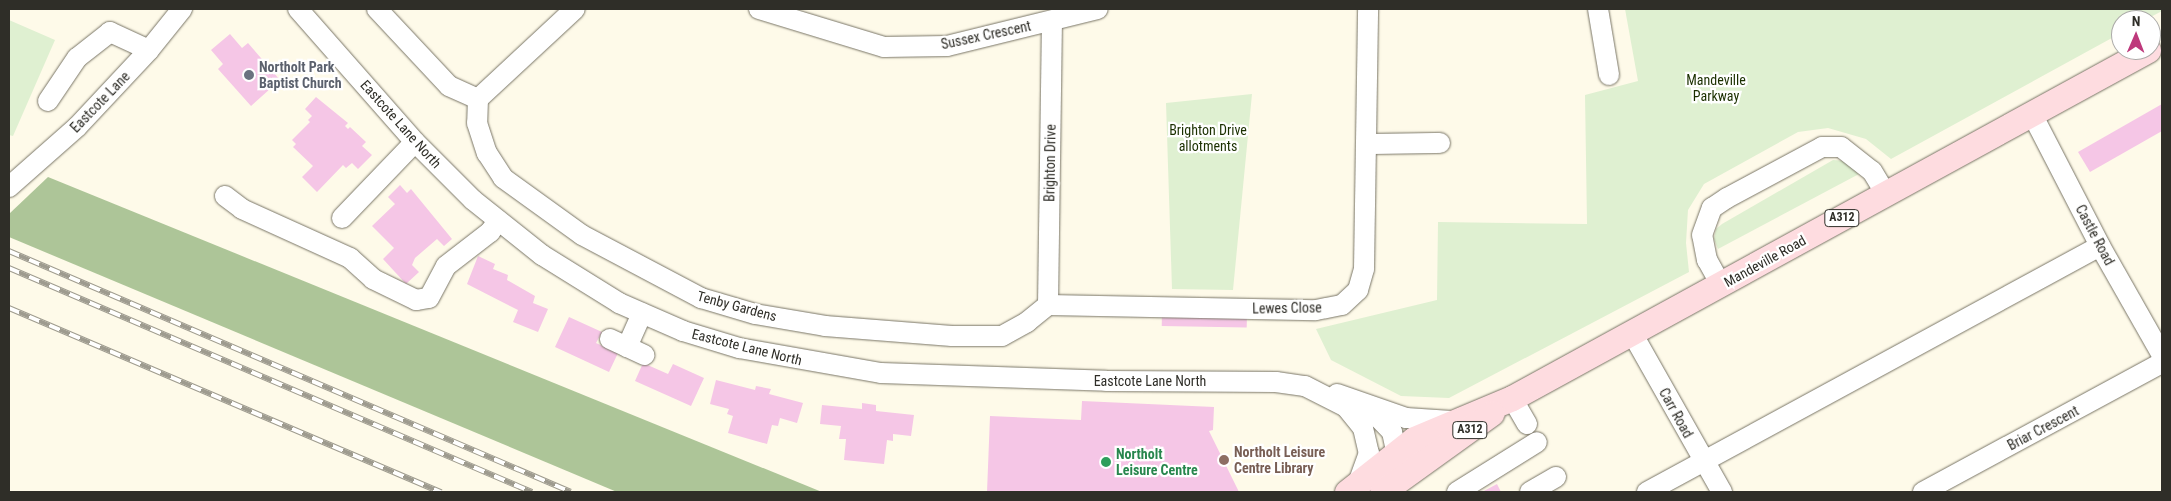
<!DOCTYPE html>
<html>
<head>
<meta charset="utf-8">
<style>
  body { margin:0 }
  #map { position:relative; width:2171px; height:501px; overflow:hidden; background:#fefae9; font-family:"Roboto Condensed",sans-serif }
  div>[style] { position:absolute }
  .green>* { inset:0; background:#dff0d1 }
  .forest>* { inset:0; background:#adc598 }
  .building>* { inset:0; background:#f5c6e6; transform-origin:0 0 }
  .roads { filter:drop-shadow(0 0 1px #797566) drop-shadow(0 0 1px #797566) }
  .minor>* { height:20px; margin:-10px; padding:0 10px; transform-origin:10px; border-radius:10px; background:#fff }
  .major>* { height:25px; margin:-12.5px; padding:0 12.5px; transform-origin:12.5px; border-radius:12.5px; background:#fedce0 }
  .rail>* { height:5.5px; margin-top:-2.75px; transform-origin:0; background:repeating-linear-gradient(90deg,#fff 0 11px,#9e9b8f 0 22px); box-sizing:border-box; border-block:1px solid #9e9b8f }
  .dots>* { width:14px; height:14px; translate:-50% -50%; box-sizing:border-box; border:2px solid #fff; border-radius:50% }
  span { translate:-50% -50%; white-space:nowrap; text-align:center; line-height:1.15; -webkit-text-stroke:4.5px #fff; paint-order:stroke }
  .shield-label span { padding:1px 4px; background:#fff; border:1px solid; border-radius:4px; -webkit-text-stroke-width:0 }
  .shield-label { font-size:12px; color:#2f2e28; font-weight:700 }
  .street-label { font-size:14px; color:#2f2e28 }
  .worship-label { font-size:14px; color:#5b616d; font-weight:700 }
  .left { translate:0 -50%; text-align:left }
  .park-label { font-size:14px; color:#1b3000 }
  .education-label { font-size:14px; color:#785e54; font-weight:700 }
  .leisure-label { font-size:14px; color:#27864d; font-weight:700 }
  .frame { position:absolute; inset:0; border:10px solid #2f2e28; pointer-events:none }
  .north { position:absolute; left:2111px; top:10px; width:50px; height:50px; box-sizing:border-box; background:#fff; border:1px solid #acaba9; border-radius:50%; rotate:1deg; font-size:14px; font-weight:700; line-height:20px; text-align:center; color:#2f2e28 }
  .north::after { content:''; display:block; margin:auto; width:18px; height:22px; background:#be397c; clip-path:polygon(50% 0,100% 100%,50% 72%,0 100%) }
</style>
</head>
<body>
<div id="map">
  <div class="green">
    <div style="clip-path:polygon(1625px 9px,2162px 9px,2162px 11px,2145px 20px,2121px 20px,2121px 33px,1891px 159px,1866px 139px,1828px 128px,1798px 132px,1704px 184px,1688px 210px,1686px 243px,1689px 272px,1449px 398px,1401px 396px,1331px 360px,1316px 329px,1437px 300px,1438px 222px,1587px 224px,1585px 95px,1638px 81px)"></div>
    <div style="clip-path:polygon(9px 20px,55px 40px,13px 136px,9px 135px)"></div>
    <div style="clip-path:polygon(1252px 94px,1233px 290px,1172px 289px,1166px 103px)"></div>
    <div style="clip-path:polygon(1833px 160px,1846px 161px,1859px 174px,1718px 249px,1714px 239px,1716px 229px,1722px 224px)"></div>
  </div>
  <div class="forest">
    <div style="clip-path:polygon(48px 177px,822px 492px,617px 492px,9px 237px,9px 214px)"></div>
  </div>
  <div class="building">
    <div style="clip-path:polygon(230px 34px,242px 48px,248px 43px,280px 80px,251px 106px,218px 69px,223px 64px,211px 50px)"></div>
    <div style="clip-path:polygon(316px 97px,348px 123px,345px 126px,348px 129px,350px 127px,366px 142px,362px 146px,372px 155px,358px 169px,352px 163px,346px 168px,343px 165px,317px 192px,302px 177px,313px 166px,293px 147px,296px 144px,292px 140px,310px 122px,308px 120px,312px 116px,305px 109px)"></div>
    <div style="clip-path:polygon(2162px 104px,2162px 131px,2090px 172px,2078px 152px)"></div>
    <div style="clip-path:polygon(400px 185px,407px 193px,411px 189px,452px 239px,444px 246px,437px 239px,415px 258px,412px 265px,419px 272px,406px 284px,383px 259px,394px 248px,372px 226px,395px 204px,388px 197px)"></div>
    <div style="clip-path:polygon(478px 256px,495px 264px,493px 269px,508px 275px,507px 280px,535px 296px,533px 303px,548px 309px,538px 332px,513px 322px,518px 310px,467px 284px)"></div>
    <div style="left:1162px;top:310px;width:85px;height:16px;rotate:1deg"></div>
    <div style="clip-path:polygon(569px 317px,602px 332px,596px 343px,618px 353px,609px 372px,555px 347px)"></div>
    <div style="clip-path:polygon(643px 363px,668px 374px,673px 364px,704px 378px,691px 406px,635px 381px)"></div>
    <div style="clip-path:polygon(716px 380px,755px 390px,756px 386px,771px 389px,769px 394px,803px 403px,797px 423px,780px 418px,778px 426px,772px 425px,767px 444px,728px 433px,733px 416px,727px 414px,729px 409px,710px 404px)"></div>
    <div style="clip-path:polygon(1082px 401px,1214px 407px,1213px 430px,1209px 431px,1239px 492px,987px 492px,990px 416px,1081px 420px)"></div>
    <div style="clip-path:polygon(862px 403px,876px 405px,876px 411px,914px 415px,911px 436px,893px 434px,893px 441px,887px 440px,884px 464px,844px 460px,846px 439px,839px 439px,841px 426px,820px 424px,822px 405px,862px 409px)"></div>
    <div style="clip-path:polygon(1497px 484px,1501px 492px,1482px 492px)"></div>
  </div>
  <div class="roads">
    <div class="minor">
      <div style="left:298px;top:9px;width:177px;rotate:48.7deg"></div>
      <div style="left:415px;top:142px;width:82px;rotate:45deg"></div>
      <div style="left:473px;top:200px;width:88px;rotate:38.6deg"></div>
      <div style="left:542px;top:255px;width:91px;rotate:31.9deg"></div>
      <div style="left:619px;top:303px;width:70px;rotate:23.6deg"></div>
      <div style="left:683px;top:331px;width:59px;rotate:16.9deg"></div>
      <div style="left:739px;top:348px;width:144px;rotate:10deg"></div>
      <div style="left:881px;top:373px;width:225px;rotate:2deg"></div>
      <div style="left:1106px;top:381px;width:170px;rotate:0.3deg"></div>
      <div style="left:1276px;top:382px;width:29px;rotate:8deg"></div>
      <div style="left:1305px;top:386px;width:46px;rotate:27.1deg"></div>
      <div style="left:1346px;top:407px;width:27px;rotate:51deg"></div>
      <div style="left:1363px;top:428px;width:26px;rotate:77deg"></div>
      <div style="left:1369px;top:453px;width:30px;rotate:110deg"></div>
      <div style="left:377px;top:9px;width:105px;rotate:46.9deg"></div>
      <div style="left:449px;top:86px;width:32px;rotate:24deg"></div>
      <div style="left:759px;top:9px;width:131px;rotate:16.9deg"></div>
      <div style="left:884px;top:47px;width:63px;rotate:-0.9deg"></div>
      <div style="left:947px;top:46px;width:155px;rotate:-13.8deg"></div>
      <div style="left:1598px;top:9px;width:67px;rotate:80.5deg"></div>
      <div style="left:478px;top:99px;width:24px;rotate:92deg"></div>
      <div style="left:477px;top:123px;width:32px;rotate:72deg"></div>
      <div style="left:487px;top:153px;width:30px;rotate:57deg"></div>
      <div style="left:503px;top:178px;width:97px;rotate:35.8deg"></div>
      <div style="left:582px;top:235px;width:135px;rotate:27.9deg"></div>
      <div style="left:701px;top:298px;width:56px;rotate:16.5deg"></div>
      <div style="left:755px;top:314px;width:71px;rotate:9.7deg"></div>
      <div style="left:825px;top:326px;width:127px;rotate:4.5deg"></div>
      <div style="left:952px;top:336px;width:50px"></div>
      <div style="left:1002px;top:336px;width:29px;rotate:-29deg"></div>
      <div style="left:1027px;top:322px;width:27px;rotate:-39deg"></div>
      <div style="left:478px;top:99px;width:132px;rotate:-42.9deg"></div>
      <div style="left:48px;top:101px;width:52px;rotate:-56deg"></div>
      <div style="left:77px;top:58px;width:42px;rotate:-38.2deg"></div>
      <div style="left:110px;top:32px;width:43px;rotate:24.8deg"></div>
      <div style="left:2032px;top:114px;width:148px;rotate:62.7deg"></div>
      <div style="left:2100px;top:246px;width:125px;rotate:60.4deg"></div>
      <div style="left:1367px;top:144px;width:73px;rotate:-0.8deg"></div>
      <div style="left:9px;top:187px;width:91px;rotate:-41.4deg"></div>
      <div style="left:77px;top:127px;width:105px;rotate:-46.9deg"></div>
      <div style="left:149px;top:50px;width:53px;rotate:-51.2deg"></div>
      <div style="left:225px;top:196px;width:21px;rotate:37deg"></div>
      <div style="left:242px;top:209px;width:119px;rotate:24.4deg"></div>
      <div style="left:350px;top:258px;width:31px;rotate:42deg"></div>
      <div style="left:373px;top:279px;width:48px;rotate:26deg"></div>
      <div style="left:416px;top:300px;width:13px;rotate:-9deg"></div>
      <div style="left:429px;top:298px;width:36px;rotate:-62deg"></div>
      <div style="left:446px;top:266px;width:56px;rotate:-37.7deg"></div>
      <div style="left:490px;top:232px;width:14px;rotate:-54deg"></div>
      <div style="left:342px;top:218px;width:105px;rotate:-46.2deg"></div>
      <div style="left:1721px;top:285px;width:29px;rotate:-119deg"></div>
      <div style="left:1707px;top:260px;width:25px;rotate:-101deg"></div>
      <div style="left:1702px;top:235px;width:29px;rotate:-70deg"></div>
      <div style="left:1712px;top:208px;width:18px;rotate:-34deg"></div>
      <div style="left:1727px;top:198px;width:108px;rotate:-28.2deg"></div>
      <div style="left:1822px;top:147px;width:19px"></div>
      <div style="left:1841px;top:147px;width:39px;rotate:38deg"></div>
      <div style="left:1872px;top:171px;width:27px;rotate:59deg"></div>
      <div style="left:1048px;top:305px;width:268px;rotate:1.1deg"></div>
      <div style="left:1316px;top:310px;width:26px;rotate:-11deg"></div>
      <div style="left:1342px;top:305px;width:22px;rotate:-43deg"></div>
      <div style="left:1358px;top:290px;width:22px;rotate:-74deg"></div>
      <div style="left:1364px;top:269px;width:260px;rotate:-89.1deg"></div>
      <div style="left:1048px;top:305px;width:284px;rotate:-89.2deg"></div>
      <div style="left:1632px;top:333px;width:183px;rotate:60.5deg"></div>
      <div style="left:610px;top:339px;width:38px;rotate:25deg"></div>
      <div style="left:627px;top:347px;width:37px;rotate:-66deg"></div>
      <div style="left:1337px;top:394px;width:73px;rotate:19.2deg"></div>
      <div style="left:1406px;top:418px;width:45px;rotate:3.8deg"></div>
      <div style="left:1512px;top:398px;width:30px;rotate:60deg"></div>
      <div style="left:1370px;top:409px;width:32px;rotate:46deg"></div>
      <div style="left:1392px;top:432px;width:33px;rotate:78deg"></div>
      <div style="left:1457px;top:492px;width:94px;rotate:-32deg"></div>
      <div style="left:1530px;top:492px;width:30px;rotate:-30deg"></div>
      <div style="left:1647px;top:492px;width:515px;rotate:-28.5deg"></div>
      <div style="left:1923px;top:492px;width:272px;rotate:-28.4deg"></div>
    </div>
    <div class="major">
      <div style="left:1347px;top:492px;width:85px;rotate:-38.3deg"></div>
      <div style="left:1414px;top:439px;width:106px;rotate:-22.7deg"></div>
      <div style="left:1512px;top:398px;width:725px;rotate:-28.69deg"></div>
      <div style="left:1382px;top:492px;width:135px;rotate:-35.7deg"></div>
    </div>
  </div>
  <div class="rail">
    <div style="left:9px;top:251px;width:611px;rotate:23.21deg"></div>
    <div style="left:9px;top:268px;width:569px;rotate:23.19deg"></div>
    <div style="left:9px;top:308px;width:470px;rotate:23.1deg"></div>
  </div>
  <div class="dots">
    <div style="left:249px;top:75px;background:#6b7280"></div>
    <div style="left:1224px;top:460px;background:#8d6e63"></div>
    <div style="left:1106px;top:462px;background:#2e9e5b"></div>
  </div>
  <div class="shield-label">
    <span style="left:1842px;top:218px">A312</span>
    <span style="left:1470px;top:430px">A312</span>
  </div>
  <div class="street-label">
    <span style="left:986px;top:35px;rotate:-12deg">Sussex Crescent</span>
    <span style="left:100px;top:102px;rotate:-46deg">Eastcote Lane</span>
    <span style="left:401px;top:124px;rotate:48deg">Eastcote Lane North</span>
    <span style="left:1050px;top:163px;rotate:-89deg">Brighton Drive</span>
    <span style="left:2095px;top:235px;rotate:62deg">Castle Road</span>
    <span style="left:1765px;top:261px;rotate:-29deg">Mandeville Road</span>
    <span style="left:737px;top:306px;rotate:15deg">Tenby Gardens</span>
    <span style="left:1287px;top:308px;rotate:-1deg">Lewes Close</span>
    <span style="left:747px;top:347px;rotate:14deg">Eastcote Lane North</span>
    <span style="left:1150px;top:381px">Eastcote Lane North</span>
    <span style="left:1676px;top:413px;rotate:61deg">Carr Road</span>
    <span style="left:2043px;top:428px;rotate:-28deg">Briar Crescent</span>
  </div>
  <div class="worship-label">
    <span class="left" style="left:259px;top:75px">Northolt Park<br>Baptist Church</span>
  </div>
  <div class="park-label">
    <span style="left:1716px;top:88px">Mandeville<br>Parkway</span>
    <span style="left:1208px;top:138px">Brighton Drive<br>allotments</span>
  </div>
  <div class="education-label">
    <span class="left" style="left:1234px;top:460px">Northolt Leisure<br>Centre Library</span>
  </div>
  <div class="leisure-label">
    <span class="left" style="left:1116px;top:462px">Northolt<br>Leisure Centre</span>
  </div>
  <div class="frame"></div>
  <div class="north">N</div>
</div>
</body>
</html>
